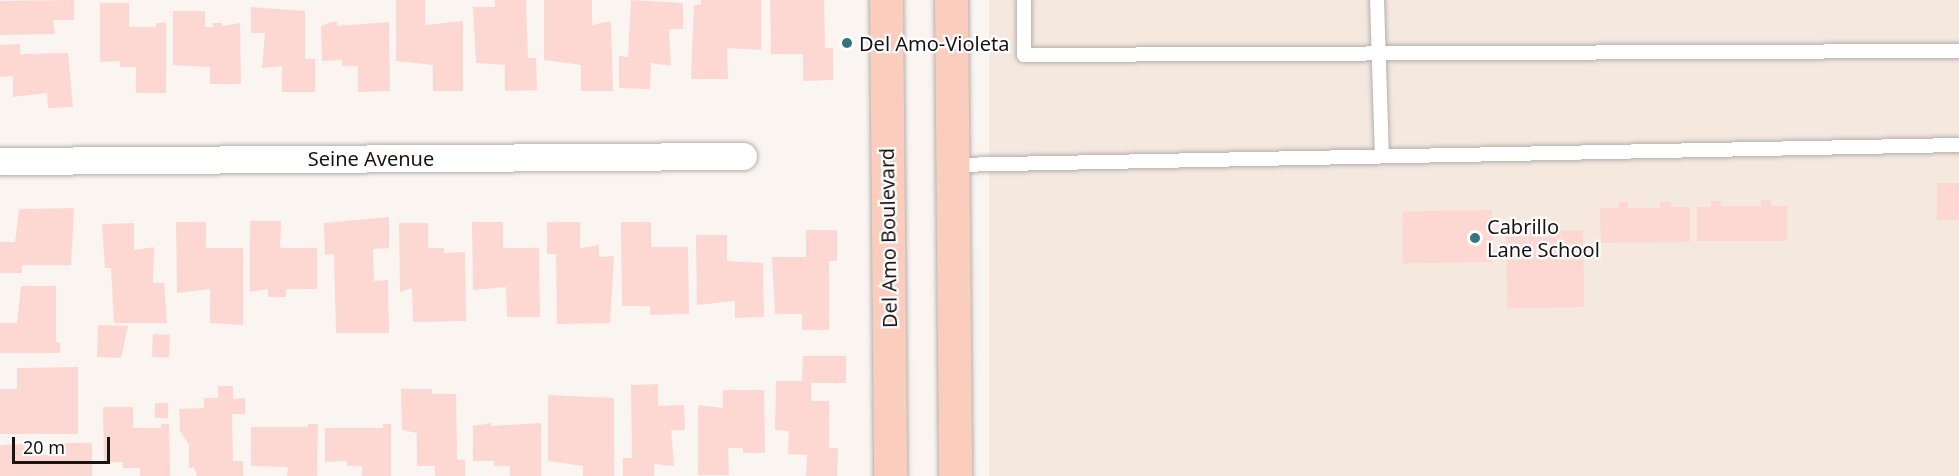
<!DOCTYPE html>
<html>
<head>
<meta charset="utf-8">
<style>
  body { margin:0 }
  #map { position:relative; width:1959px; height:476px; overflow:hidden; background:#faf5f1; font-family:"Noto Sans",sans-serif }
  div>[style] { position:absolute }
  .built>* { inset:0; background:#f4e8df; transform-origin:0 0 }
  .building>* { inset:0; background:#fdd8d3; transform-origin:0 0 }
  .roads { filter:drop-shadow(0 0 2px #b5b0ac) drop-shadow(0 0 2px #b5b0ac) }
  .lane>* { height:14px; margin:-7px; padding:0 7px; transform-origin:7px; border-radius:7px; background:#fff }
  .street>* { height:27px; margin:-13.5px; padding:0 13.5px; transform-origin:13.5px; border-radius:13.5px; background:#fff }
  .primary>* { height:33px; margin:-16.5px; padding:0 16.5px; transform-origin:16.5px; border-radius:16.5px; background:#fbcdbc }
  .dots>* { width:16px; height:16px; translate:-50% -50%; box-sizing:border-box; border:3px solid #fff; border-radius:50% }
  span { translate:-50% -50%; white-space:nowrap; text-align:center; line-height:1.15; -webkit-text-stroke:4.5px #fff; paint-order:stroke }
  .poi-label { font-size:20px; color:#171514 }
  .left { translate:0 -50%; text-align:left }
  .street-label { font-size:20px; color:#171514 }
  .scale { position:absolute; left:12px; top:437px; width:98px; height:27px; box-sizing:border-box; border:3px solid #171514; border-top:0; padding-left:8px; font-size:18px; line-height:21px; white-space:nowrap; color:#171514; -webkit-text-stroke:4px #fff; paint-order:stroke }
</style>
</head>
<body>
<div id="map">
  <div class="built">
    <div style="left:989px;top:0;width:970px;height:476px"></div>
  </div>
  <div class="building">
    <div style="clip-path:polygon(74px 0,74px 20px,53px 20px,55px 34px,0 35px,0 1px)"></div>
    <div style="clip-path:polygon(396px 0,425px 0,425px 25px,463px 21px,463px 91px,433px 91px,433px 65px,396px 61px)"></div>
    <div style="clip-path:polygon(495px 0,526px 0,528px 58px,536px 58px,537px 90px,505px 91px,505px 65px,476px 63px,473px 7px,495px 7px)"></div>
    <div style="clip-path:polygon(544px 0,592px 0,592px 25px,611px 21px,613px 91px,581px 91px,581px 65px,544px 60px)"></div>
    <div style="clip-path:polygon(631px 0,683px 3px,683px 29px,669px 29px,671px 66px,651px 63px,650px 89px,619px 88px,619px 56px,628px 57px)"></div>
    <div style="clip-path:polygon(701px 0,761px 0,761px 50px,727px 48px,728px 79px,691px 79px,694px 5px,701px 5px)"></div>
    <div style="clip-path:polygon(770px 0,824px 0,825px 48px,833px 48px,833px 80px,803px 81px,803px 54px,771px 54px)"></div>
    <div style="clip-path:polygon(100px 3px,129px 3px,129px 27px,156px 27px,156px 23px,166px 23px,166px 93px,136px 93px,136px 67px,120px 67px,120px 61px,100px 62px)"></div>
    <div style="clip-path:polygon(251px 7px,305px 11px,305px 59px,315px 59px,315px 92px,282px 92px,282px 66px,262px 68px,265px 33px,251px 33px)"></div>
    <div style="clip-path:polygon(173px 11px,205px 11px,205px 27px,213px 27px,213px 23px,222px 23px,222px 26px,240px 23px,241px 84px,210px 84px,210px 67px,173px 65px)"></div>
    <div style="clip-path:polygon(331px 22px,337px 22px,337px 26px,389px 22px,390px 91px,358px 92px,358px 66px,342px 66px,342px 60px,322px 61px,321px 26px)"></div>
    <div style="clip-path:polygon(20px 44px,20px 54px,68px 53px,73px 107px,48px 108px,47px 93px,13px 97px,13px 76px,0 77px,0 45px)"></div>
    <div style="left:1959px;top:183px;width:37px;height:22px;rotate:90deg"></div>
    <div style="clip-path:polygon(1761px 200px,1771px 200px,1771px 206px,1787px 206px,1787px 241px,1697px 241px,1697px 207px,1711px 207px,1711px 201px,1721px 201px,1721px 206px,1761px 206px)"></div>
    <div style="clip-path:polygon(1619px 202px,1628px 202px,1628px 208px,1660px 208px,1660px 202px,1671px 202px,1671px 207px,1690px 207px,1690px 242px,1601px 243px,1600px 208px,1619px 208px)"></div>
    <div style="clip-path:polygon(74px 208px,71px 265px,22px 265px,22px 273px,0 273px,0 242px,15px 242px,19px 209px)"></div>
    <div style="left:1492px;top:210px;width:52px;height:90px;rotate:89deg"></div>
    <div style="clip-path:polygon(389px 217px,389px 248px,373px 249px,374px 281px,388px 280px,389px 333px,336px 333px,334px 254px,325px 255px,324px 223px)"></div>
    <div style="clip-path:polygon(250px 221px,281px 221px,280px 248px,317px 248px,317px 289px,286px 289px,286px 297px,268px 297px,268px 289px,250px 292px)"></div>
    <div style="clip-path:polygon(176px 222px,206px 222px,206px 248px,243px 248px,243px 325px,210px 323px,210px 289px,177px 293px)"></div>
    <div style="clip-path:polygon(472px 222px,503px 222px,503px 248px,539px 248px,540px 317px,507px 317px,506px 287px,473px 290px)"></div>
    <div style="clip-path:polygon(547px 222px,580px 222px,580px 248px,599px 245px,599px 257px,614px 256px,610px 323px,557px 324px,556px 254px,547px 254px)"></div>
    <div style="clip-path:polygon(621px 222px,651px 222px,651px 247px,688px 247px,689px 314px,650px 315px,650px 306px,622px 306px)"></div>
    <div style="clip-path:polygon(134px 223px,134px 250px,154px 247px,153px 283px,164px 283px,167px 323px,114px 323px,111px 268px,105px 268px,102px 224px)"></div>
    <div style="clip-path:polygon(399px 223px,428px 223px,428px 248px,444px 248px,444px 253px,465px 252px,466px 321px,413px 322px,412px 288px,400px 292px)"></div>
    <div style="clip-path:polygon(806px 230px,837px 230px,837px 261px,829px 261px,829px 330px,802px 330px,802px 314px,775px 314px,772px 257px,806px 257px)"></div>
    <div style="left:1583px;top:230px;width:77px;height:77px;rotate:89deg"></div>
    <div style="clip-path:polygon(696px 235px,727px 235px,727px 261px,763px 263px,764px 317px,735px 318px,735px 301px,697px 305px)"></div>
    <div style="clip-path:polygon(21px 286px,56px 286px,56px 342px,60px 342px,60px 353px,0 353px,0 323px,17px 323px)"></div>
    <div style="clip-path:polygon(98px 325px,128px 326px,121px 358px,97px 357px)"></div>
    <div style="left:153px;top:334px;width:17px;height:23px;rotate:3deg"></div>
    <div style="clip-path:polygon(803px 356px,846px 356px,846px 383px,811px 383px,811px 401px,829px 401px,829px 448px,838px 448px,837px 476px,806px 476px,807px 455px,788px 454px,789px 431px,775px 430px,776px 381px,802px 381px)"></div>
    <div style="clip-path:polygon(78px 367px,78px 434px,0 434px,0 389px,17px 389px,17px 368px)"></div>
    <div style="clip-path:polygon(658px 384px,658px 406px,684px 405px,685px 430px,671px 430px,674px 466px,654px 464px,654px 476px,623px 476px,623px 458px,632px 458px,631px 385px)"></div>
    <div style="clip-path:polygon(218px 386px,233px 386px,233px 399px,245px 398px,245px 414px,232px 414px,233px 461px,243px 461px,243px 476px,197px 476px,194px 467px,189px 468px,189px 445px,180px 431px,179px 409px,204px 408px,204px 398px,218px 398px)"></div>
    <div style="clip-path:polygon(401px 389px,432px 389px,432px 394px,456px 394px,457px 460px,465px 460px,465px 476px,435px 476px,435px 466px,417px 466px,417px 433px,402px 430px)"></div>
    <div style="clip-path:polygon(723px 390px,764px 390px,765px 453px,743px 453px,743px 448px,728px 448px,729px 475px,698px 475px,698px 405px,723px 408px)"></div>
    <div style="clip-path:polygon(548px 395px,614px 398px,614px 476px,583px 476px,583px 466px,548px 461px)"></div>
    <div style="left:155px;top:403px;width:13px;height:15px"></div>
    <div style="clip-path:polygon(103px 407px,133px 407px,133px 428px,161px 428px,161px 424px,169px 424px,170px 476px,140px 476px,140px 468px,123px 468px,123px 462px,104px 463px)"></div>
    <div style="clip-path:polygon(491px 423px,491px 426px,541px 423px,541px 476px,510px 476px,510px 466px,494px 466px,494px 461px,473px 461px,473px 426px)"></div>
    <div style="clip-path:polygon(308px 424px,318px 424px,317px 476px,287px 476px,288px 467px,251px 466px,251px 427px,308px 427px)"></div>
    <div style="clip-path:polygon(383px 424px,391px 424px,391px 476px,362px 476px,362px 466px,347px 466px,347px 461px,325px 462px,325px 428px,383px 428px)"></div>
    <div style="clip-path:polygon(49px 443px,92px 443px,92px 476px,0 476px,0 445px,24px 444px,24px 455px,49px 455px)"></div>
  </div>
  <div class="roads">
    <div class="lane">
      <div style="left:1024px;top:0;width:55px;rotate:90deg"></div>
      <div style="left:1024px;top:55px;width:935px;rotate:-0.25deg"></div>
      <div style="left:1377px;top:0;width:156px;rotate:88.2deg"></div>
      <div style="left:953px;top:165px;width:1006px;rotate:-1.14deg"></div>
    </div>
    <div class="street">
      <div style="left:0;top:161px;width:743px;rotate:-0.39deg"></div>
    </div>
    <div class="primary">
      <div style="left:886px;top:0;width:476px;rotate:89.5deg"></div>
      <div style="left:951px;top:0;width:476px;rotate:89.5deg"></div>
    </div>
  </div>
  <div class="dots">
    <div style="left:847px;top:43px;background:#2f7681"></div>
    <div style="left:1475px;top:238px;background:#2f7681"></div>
  </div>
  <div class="poi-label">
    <span class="left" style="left:859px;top:43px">Del Amo-Violeta</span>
    <span class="left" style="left:1487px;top:238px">Cabrillo<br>Lane School</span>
  </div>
  <div class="street-label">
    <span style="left:371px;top:158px">Seine Avenue</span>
    <span style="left:888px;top:238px;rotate:-91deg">Del Amo Boulevard</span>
  </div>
  <div class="scale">20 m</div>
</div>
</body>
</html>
